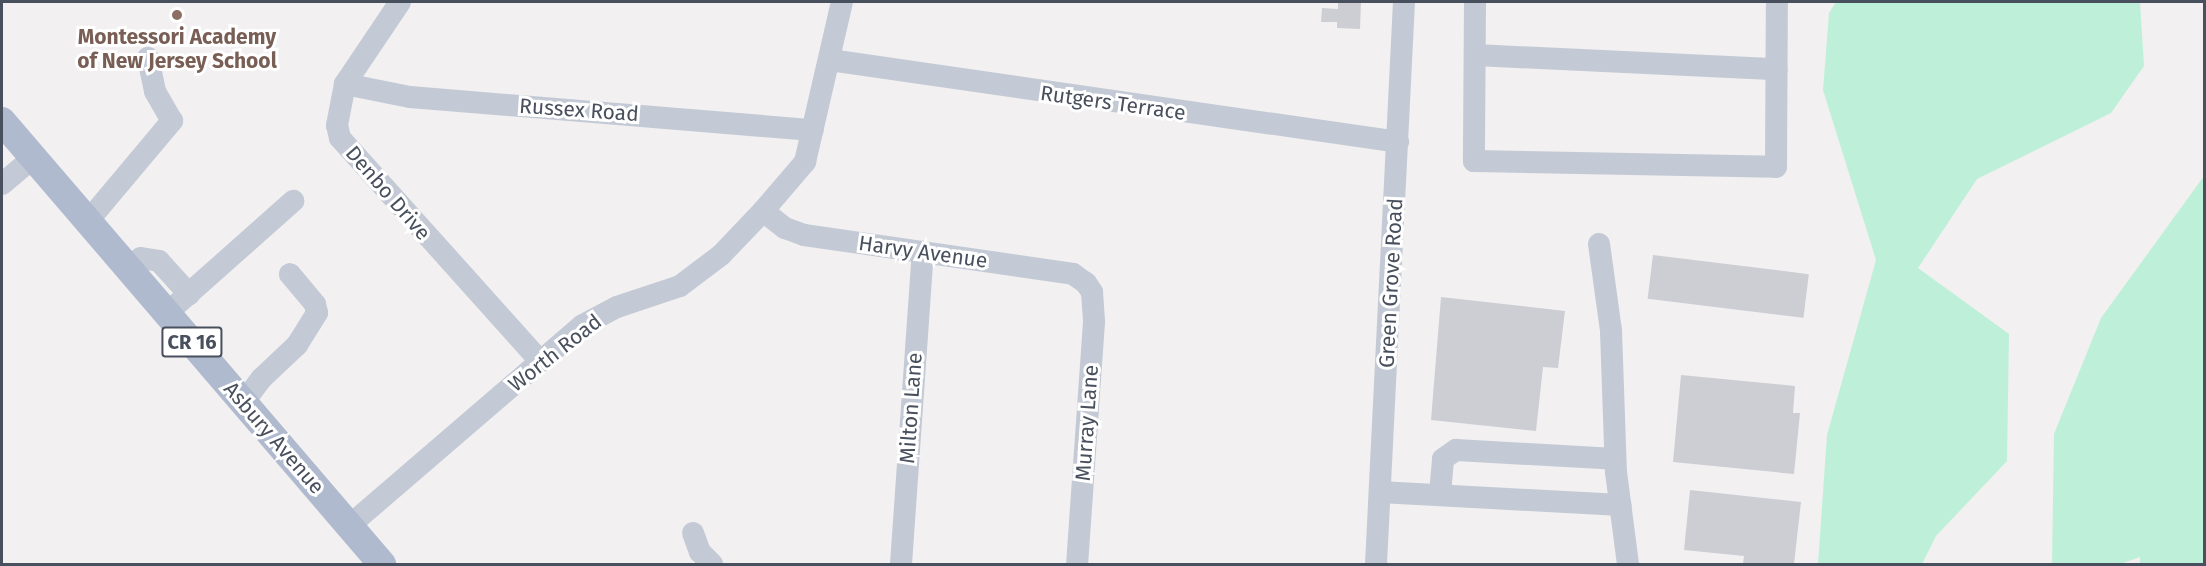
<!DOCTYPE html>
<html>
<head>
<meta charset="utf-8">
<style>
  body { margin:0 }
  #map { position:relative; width:2206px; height:566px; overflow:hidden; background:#f2f0f0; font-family:"Fira Sans",sans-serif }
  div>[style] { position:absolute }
  .green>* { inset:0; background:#bef0d9 }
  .building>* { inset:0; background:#cdced4; transform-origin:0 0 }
  .minor>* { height:22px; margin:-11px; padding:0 11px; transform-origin:11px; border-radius:11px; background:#c3cad5 }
  .major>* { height:28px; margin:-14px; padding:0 14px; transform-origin:14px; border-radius:14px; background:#afbacf }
  .dots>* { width:16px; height:16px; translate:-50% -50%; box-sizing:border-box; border:3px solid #fff; border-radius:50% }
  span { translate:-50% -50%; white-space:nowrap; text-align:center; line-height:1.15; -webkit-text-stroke:6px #fff; paint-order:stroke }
  .shield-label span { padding:2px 4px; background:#fff; border:2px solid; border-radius:4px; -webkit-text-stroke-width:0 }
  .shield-label { font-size:20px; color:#48505d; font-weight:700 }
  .education-label { font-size:21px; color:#785e54; font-weight:700 }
  .street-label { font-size:21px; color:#48505d }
  .frame { position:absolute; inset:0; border:3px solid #48505d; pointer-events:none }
</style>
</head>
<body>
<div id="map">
  <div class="green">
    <div style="clip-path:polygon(1836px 2px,2140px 2px,2144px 66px,2111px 113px,1977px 179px,1918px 268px,2009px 334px,2007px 461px,1936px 536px,1922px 564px,1818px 564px,1827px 435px,1876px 260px,1823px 90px,1829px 13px)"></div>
    <div style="clip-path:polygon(2204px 176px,2204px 564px,2140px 564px,2140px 557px,2120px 564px,2052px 564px,2054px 434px,2101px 318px)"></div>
  </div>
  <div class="building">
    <div style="clip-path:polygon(1338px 2px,1361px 2px,1360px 29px,1337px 28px,1337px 22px,1321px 22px,1322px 8px,1338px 9px)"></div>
    <div style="left:1653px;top:255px;width:157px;height:44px;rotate:7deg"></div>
    <div style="clip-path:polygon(1441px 297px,1565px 311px,1558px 368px,1543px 367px,1536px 431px,1431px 420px)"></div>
    <div style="clip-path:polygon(1681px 375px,1795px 386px,1793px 413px,1800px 413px,1794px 474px,1673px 462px)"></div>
    <div style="clip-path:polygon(1690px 490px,1801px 502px,1794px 564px,1743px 564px,1744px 556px,1684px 550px)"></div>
  </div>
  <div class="minor">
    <div style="left:400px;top:2px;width:99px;rotate:123.9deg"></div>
    <div style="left:345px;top:84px;width:42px;rotate:101deg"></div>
    <div style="left:337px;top:125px;width:13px;rotate:77deg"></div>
    <div style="left:340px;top:138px;width:300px;rotate:48.1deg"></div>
    <div style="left:1475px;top:2px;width:159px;rotate:90.4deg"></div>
    <div style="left:1474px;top:161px;width:302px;rotate:1.1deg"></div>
    <div style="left:1776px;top:167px;width:165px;rotate:-89.7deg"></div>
    <div style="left:1475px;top:55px;width:302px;rotate:2.7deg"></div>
    <div style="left:830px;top:60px;width:574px;rotate:8.21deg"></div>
    <div style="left:345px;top:84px;width:66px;rotate:11.3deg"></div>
    <div style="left:410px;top:97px;width:404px;rotate:4.7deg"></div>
    <div style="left:2px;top:184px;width:40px;rotate:-40deg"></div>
    <div style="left:763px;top:211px;width:28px;rotate:38deg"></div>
    <div style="left:785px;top:228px;width:20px;rotate:20deg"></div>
    <div style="left:804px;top:235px;width:272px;rotate:8.2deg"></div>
    <div style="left:1073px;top:274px;width:16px;rotate:35deg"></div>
    <div style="left:1086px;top:283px;width:11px;rotate:56deg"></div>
    <div style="left:1092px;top:292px;width:30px;rotate:86deg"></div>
    <div style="left:1094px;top:322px;width:243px;rotate:94deg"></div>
    <div style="left:88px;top:221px;width:131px;rotate:-50deg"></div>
    <div style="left:172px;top:121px;width:34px;rotate:-120deg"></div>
    <div style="left:155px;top:91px;width:34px;rotate:-102deg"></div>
    <div style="left:1599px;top:244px;width:88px;rotate:82.1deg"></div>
    <div style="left:1611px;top:331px;width:141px;rotate:88deg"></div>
    <div style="left:1616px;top:472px;width:93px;rotate:82.6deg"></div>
    <div style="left:128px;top:268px;width:16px;rotate:-38deg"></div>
    <div style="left:141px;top:258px;width:18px;rotate:9deg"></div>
    <div style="left:159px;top:261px;width:45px;rotate:47.7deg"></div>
    <div style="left:167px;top:313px;width:169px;rotate:-41.6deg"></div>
    <div style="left:243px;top:403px;width:31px;rotate:-53deg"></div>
    <div style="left:262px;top:378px;width:48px;rotate:-43.3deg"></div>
    <div style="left:297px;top:345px;width:38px;rotate:-58deg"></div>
    <div style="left:317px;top:313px;width:9px;rotate:-103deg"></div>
    <div style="left:315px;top:304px;width:39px;rotate:-130deg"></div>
    <div style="left:1380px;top:492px;width:241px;rotate:3.1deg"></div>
    <div style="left:1440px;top:494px;width:35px;rotate:-85deg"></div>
    <div style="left:1443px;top:459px;width:16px;rotate:-35deg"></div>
    <div style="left:1456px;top:450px;width:159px;rotate:3.2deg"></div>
    <div style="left:349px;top:526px;width:308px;rotate:-40.7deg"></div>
    <div style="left:583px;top:325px;width:38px;rotate:-28deg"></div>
    <div style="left:617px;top:307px;width:66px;rotate:-18.4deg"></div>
    <div style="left:680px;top:286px;width:51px;rotate:-37.1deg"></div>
    <div style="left:721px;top:255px;width:61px;rotate:-46.3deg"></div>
    <div style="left:763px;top:211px;width:65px;rotate:-49.4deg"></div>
    <div style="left:805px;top:162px;width:164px;rotate:-77deg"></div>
    <div style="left:693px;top:533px;width:20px;rotate:70deg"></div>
    <div style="left:700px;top:552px;width:17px;rotate:45deg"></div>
    <div style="left:901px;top:564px;width:313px;rotate:-86deg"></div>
    <div style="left:1376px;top:564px;width:563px;rotate:-87.15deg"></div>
  </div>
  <div class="major">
    <div style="left:2px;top:121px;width:584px;rotate:49.38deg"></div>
  </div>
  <div class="dots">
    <div style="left:177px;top:15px;background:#8d6e63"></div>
  </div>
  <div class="shield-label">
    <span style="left:192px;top:342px">CR 16</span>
  </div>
  <div class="education-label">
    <span style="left:177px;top:49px">Montessori Academy<br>of New Jersey School</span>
  </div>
  <div class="street-label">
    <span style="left:1113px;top:103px;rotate:8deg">Rutgers Terrace</span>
    <span style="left:579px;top:110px;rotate:4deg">Russex Road</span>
    <span style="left:388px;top:193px;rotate:49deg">Denbo Drive</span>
    <span style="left:923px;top:252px;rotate:8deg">Harvy Avenue</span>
    <span style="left:1391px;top:283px;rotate:-87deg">Green Grove Road</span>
    <span style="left:555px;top:353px;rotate:-38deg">Worth Road</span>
    <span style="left:911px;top:408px;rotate:-86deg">Milton Lane</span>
    <span style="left:1087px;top:423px;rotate:-86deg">Murray Lane</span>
    <span style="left:274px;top:438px;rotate:49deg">Asbury Avenue</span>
  </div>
  <div class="frame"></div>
</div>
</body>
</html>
